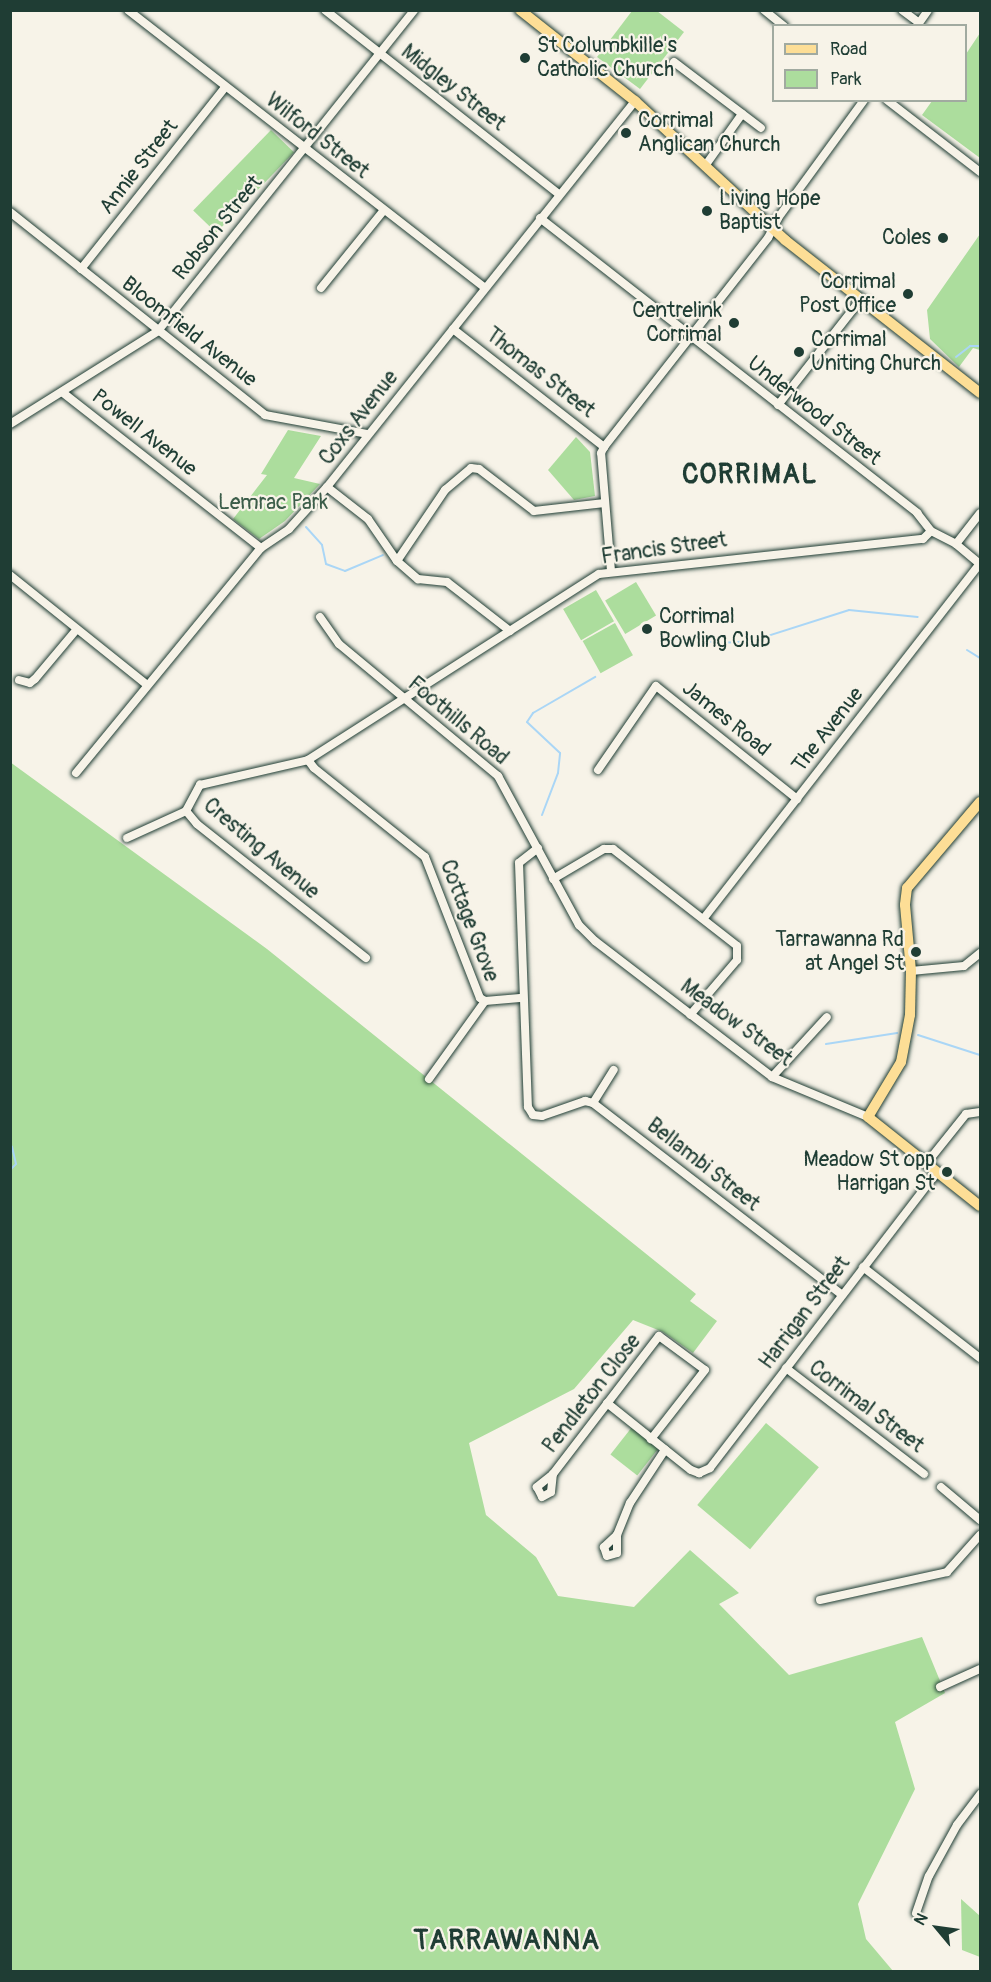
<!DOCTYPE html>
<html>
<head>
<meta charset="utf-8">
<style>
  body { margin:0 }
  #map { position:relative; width:991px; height:1982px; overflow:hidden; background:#f7f3e8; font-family:Pangolin,sans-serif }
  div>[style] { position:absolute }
  .green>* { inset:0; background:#acdd9d; transform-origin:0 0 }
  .stream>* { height:2px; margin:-1px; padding:0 1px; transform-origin:1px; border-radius:1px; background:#aad6f6 }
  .roads { filter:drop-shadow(0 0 2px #1f3d34) drop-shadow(0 0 2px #1f3d34) }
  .minor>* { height:8px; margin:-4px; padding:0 4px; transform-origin:4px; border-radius:4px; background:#f7f3e8 }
  .major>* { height:10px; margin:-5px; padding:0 5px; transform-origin:5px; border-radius:5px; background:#fdde96 }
  .dots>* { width:16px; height:16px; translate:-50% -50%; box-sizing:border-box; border:3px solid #f7f3e8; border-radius:50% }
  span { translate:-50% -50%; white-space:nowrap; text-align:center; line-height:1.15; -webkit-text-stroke:4.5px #f7f3e8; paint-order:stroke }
  .poi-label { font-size:21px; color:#1f3d34 }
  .left { translate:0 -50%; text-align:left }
  .right { translate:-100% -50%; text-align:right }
  .street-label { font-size:21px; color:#1f3d34 }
  .park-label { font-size:21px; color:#3b5d49 }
  .district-label { font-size:27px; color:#1f3d34; font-weight:700; letter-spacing:1.5px }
  .frame { position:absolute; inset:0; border:12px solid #1f3d34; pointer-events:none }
  .legend { position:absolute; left:772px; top:24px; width:195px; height:78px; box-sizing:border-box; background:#f7f3e8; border:2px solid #a1aaa0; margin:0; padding:8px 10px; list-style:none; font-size:18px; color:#1f3d34 }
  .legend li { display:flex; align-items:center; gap:12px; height:30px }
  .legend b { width:30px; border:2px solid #a1aaa0 }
  .north { position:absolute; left:907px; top:1898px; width:60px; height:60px; -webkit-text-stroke:4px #f7f3e8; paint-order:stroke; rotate:299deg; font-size:16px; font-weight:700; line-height:24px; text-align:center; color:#1f3d34 }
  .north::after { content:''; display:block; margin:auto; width:21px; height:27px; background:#1f3d34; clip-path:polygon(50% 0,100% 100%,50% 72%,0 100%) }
</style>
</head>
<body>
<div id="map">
  <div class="green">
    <div style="clip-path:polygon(632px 11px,657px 11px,684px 32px,640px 89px,597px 57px)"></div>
    <div style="clip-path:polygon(980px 33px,980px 158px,922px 115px,932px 101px,966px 100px,966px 54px)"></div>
    <div style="left:271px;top:130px;width:32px;height:112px;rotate:44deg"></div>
    <div style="clip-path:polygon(980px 234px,980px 350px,973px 348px,959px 367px,930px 339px,927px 310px)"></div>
    <div style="clip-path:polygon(288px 430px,321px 436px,294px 478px,320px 484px,285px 521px,259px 539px,233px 519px,267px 475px,261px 474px)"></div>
    <div style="clip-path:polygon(576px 437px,590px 452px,595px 496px,574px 500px,548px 470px)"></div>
    <div style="left:636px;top:582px;width:39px;height:36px;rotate:59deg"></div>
    <div style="left:596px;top:590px;width:36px;height:38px;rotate:60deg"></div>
    <div style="left:615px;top:623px;width:37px;height:37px;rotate:61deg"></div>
    <div style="clip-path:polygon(10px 762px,267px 949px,696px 1294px,690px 1301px,717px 1321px,693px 1353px,663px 1332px,633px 1320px,574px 1389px,469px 1443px,486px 1515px,536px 1557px,558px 1596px,634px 1607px,690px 1550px,739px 1593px,719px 1604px,789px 1675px,922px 1637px,945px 1693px,895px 1722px,915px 1789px,858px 1904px,866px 1939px,893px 1971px,11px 1971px)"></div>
    <div style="left:766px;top:1423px;width:69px;height:107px;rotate:40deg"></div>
    <div style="left:632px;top:1427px;width:34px;height:35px;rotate:38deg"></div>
    <div style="clip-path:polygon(961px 1899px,980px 1916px,980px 1957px,962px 1950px)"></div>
  </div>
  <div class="stream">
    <div style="left:956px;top:357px;width:18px;rotate:-38deg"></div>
    <div style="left:970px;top:346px;width:10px"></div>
    <div style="left:306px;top:527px;width:24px;rotate:48deg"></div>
    <div style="left:322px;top:545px;width:19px;rotate:78deg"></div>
    <div style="left:326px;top:564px;width:20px;rotate:20deg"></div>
    <div style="left:345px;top:571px;width:41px;rotate:-22.8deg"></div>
    <div style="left:662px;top:642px;width:18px;rotate:-13deg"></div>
    <div style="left:680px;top:638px;width:38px;rotate:7deg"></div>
    <div style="left:718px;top:643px;width:34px;rotate:-3deg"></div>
    <div style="left:752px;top:641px;width:102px;rotate:-17.7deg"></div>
    <div style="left:849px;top:610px;width:69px;rotate:5.8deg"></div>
    <div style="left:967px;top:650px;width:15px;rotate:32deg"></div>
    <div style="left:542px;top:815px;width:45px;rotate:-69.1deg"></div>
    <div style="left:558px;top:773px;width:20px;rotate:-84deg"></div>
    <div style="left:560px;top:753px;width:45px;rotate:-136.8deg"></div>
    <div style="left:527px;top:722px;width:11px;rotate:-56deg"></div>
    <div style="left:533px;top:713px;width:72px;rotate:-30.1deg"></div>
    <div style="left:918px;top:1035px;width:65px;rotate:17.9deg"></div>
    <div style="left:826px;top:1044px;width:72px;rotate:-8.8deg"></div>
    <div style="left:10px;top:1170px;width:8px;rotate:-45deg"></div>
    <div style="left:16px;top:1164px;width:18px;rotate:-103deg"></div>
  </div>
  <div class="roads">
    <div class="minor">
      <div style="left:128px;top:10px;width:452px;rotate:37.9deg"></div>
      <div style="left:325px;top:10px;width:298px;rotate:38.2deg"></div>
      <div style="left:764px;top:10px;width:26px;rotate:39deg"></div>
      <div style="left:902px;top:10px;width:21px;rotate:37deg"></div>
      <div style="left:917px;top:26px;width:19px;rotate:-55deg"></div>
      <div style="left:674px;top:62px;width:109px;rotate:37.2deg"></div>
      <div style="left:887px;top:100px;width:118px;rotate:37.7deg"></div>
      <div style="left:705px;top:166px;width:64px;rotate:-54.6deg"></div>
      <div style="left:10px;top:212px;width:326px;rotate:38.5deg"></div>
      <div style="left:265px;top:415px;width:105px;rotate:10.5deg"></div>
      <div style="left:540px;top:218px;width:479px;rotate:38deg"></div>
      <div style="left:917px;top:513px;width:23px;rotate:52deg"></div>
      <div style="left:931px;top:531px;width:28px;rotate:27deg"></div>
      <div style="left:956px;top:544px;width:31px;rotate:40deg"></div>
      <div style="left:81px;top:269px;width:232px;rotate:-51.6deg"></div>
      <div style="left:321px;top:288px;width:100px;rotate:-51.1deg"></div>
      <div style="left:453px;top:329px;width:192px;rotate:38deg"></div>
      <div style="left:62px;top:392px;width:253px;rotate:38.1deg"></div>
      <div style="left:778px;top:405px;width:135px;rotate:-51.9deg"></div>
      <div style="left:10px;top:424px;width:175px;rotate:-32.1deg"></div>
      <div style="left:158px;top:331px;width:411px;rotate:-51.4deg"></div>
      <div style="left:327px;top:487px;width:52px;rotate:38deg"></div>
      <div style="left:368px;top:519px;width:51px;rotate:55.4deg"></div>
      <div style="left:397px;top:561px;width:28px;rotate:41deg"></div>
      <div style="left:418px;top:579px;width:29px;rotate:6deg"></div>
      <div style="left:447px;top:582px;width:80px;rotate:37.9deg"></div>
      <div style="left:956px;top:544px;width:39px;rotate:-52deg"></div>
      <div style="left:397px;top:561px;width:86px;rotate:-55.9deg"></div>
      <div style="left:445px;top:490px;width:34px;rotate:-40deg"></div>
      <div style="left:471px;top:468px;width:8px;rotate:7deg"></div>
      <div style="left:479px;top:469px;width:69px;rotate:37.4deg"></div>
      <div style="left:534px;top:511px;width:71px;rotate:-6.4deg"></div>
      <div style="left:611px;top:571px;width:118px;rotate:-94.8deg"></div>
      <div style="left:601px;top:453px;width:7px;rotate:-63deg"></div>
      <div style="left:604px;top:447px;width:266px;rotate:-51.9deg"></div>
      <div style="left:768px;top:238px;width:22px;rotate:-63deg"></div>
      <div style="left:778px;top:218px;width:146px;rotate:-53.9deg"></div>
      <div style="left:10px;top:575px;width:174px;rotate:38.7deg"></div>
      <div style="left:320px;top:617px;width:33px;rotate:55deg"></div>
      <div style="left:339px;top:644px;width:207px;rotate:39.7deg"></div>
      <div style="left:498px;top:776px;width:170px;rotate:61.5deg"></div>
      <div style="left:579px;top:925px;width:23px;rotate:45deg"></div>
      <div style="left:595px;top:941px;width:223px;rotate:37.5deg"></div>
      <div style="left:772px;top:1077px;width:104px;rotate:22.6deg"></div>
      <div style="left:19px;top:680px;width:11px;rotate:15deg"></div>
      <div style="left:30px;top:683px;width:6px;rotate:-39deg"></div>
      <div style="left:35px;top:679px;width:65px;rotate:-50deg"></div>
      <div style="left:308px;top:760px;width:10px;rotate:53deg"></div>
      <div style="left:314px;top:768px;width:142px;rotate:38.7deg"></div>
      <div style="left:425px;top:857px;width:151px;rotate:68.7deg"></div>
      <div style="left:480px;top:998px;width:6px;rotate:31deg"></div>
      <div style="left:598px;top:770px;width:102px;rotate:-55.4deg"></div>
      <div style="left:656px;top:686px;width:181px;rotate:38.7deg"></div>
      <div style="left:76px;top:773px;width:291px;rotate:-50.6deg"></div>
      <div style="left:261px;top:548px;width:34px;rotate:-34deg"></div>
      <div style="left:289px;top:529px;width:57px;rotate:-47.9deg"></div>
      <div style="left:327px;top:487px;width:494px;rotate:-51.4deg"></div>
      <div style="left:127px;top:838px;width:65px;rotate:-24.6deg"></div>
      <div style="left:538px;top:848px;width:24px;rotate:142deg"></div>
      <div style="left:519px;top:863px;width:244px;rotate:87.9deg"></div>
      <div style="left:528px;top:1107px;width:9px;rotate:58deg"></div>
      <div style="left:533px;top:1115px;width:9px;rotate:6deg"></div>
      <div style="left:542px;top:1116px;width:46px;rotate:-19.2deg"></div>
      <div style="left:585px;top:1101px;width:8px;rotate:14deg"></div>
      <div style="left:593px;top:1103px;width:313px;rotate:37.6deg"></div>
      <div style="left:553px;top:879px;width:59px;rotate:-30.5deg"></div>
      <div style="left:604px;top:849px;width:9px"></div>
      <div style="left:613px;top:849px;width:157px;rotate:38deg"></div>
      <div style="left:737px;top:946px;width:14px;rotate:90deg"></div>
      <div style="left:737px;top:960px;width:72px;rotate:130.5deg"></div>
      <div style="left:704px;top:918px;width:449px;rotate:-52.1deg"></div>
      <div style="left:366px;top:958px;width:216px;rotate:-141.6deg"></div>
      <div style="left:197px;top:824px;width:17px;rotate:-130deg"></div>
      <div style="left:186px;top:811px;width:30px;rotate:-62deg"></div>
      <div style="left:200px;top:785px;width:111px;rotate:-13deg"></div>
      <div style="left:308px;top:760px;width:345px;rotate:-32.6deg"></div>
      <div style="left:599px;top:574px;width:326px;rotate:-6.2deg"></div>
      <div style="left:923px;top:539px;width:11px;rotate:-45deg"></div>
      <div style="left:911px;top:971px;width:53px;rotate:-5.4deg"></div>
      <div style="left:964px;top:966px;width:21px;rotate:-39deg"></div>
      <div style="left:485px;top:1001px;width:38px;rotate:-5deg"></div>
      <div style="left:772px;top:1077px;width:81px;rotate:-47.5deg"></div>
      <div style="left:429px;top:1079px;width:96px;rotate:-54.3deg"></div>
      <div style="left:593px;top:1103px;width:39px;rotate:-58deg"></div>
      <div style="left:926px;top:1164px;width:64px;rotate:-51.3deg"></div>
      <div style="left:966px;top:1114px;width:14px;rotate:-8deg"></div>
      <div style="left:863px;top:1267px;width:148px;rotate:37.9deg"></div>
      <div style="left:786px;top:1368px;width:174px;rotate:37.5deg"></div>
      <div style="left:607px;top:1403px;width:107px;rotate:38.6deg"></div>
      <div style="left:691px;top:1470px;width:9px;rotate:21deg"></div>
      <div style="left:699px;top:1473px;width:12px;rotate:-24deg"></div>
      <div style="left:710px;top:1468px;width:373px;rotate:-52.5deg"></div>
      <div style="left:553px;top:1474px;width:21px;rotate:141deg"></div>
      <div style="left:537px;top:1487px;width:11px;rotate:63deg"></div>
      <div style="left:542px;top:1497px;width:10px;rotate:-29deg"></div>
      <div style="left:551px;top:1492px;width:18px;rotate:-84deg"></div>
      <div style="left:553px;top:1474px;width:174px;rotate:-52.5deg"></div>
      <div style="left:659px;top:1336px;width:57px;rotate:36.5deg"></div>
      <div style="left:705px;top:1370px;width:88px;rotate:128deg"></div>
      <div style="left:941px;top:1487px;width:51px;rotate:40.2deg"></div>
      <div style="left:617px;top:1535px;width:18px;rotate:137deg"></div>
      <div style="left:604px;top:1547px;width:9px;rotate:72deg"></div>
      <div style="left:607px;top:1556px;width:10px;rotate:-17deg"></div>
      <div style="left:617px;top:1553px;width:18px;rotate:-90deg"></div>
      <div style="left:617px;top:1535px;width:35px;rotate:-68deg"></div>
      <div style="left:630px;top:1503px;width:64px;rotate:-56.6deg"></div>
      <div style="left:820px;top:1600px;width:130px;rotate:-12.4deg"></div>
      <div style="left:947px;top:1572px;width:50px;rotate:-48.3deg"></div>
      <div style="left:940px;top:1687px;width:44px;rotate:-24.2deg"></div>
      <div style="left:916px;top:1913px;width:39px;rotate:-71deg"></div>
      <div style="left:929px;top:1876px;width:58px;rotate:-61.2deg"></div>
      <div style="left:957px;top:1825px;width:39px;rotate:-53deg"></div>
    </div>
    <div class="major">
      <div style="left:520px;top:10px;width:147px;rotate:38.4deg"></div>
      <div style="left:635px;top:101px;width:205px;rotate:42.8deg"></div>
      <div style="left:785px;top:240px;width:248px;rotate:38.1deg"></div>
      <div style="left:980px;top:802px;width:113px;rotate:130.3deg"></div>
      <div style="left:907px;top:888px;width:17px;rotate:97deg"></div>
      <div style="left:905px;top:905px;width:66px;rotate:84.8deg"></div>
      <div style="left:911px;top:971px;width:44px;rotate:91.3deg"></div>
      <div style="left:910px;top:1015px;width:48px;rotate:100.8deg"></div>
      <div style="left:901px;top:1062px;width:64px;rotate:121deg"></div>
      <div style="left:868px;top:1117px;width:143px;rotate:38.5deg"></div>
    </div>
  </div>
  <div class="dots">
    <div style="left:525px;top:58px;background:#1f3d34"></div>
    <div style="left:626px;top:133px;background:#1f3d34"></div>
    <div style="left:707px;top:211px;background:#1f3d34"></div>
    <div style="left:943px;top:238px;background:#1f3d34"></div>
    <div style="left:908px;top:294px;background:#1f3d34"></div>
    <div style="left:734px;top:323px;background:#1f3d34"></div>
    <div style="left:799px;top:352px;background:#1f3d34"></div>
    <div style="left:647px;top:629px;background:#1f3d34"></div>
    <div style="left:916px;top:952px;background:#1f3d34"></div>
    <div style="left:947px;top:1172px;background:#1f3d34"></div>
  </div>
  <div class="poi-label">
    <span class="left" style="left:537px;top:58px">St Columbkille's<br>Catholic Church</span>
    <span class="left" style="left:638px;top:133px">Corrimal<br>Anglican Church</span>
    <span class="left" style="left:719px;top:211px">Living Hope<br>Baptist</span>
    <span class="right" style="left:931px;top:238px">Coles</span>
    <span class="right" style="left:896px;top:294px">Corrimal<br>Post Office</span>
    <span class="right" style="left:722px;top:323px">Centrelink<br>Corrimal</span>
    <span class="left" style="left:811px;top:352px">Corrimal<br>Uniting Church</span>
    <span class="left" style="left:659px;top:629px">Corrimal<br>Bowling Club</span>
    <span class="right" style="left:904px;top:952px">Tarrawanna Rd<br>at Angel St</span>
    <span class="right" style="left:935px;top:1172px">Meadow St opp<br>Harrigan St</span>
  </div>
  <div class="street-label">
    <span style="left:453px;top:88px;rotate:38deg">Midgley Street</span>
    <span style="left:317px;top:136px;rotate:38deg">Wilford Street</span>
    <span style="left:139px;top:167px;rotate:-52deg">Annie Street</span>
    <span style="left:218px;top:228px;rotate:-51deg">Robson Street</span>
    <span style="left:189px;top:332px;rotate:38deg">Bloomfield Avenue</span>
    <span style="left:540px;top:373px;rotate:38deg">Thomas Street</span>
    <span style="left:814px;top:411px;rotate:38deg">Underwood Street</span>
    <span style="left:359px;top:418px;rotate:-52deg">Coxs Avenue</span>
    <span style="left:144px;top:433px;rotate:38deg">Powell Avenue</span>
    <span style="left:664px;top:549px;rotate:-8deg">Francis Street</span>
    <span style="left:726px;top:719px;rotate:39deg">James Road</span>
    <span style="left:458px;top:721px;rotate:40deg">Foothills Road</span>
    <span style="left:828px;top:730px;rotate:-52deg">The Avenue</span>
    <span style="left:261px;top:849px;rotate:40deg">Cresting Avenue</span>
    <span style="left:469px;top:921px;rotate:69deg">Cottage Grove</span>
    <span style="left:736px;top:1023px;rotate:36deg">Meadow Street</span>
    <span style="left:703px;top:1165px;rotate:38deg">Bellambi Street</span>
    <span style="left:805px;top:1313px;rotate:-53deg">Harrigan Street</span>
    <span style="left:592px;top:1394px;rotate:-52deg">Pendleton Close</span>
    <span style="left:866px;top:1407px;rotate:37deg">Corrimal Street</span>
  </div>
  <div class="park-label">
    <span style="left:273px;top:503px">Lemrac Park</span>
  </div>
  <div class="district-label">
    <span style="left:750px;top:475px">CORRIMAL</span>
    <span style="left:507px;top:1941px">TARRAWANNA</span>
  </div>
  <div class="frame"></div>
  <ul class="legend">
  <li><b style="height:8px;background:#fdde96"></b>Road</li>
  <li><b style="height:16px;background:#acdd9d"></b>Park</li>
  </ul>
  <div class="north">N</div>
</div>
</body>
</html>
